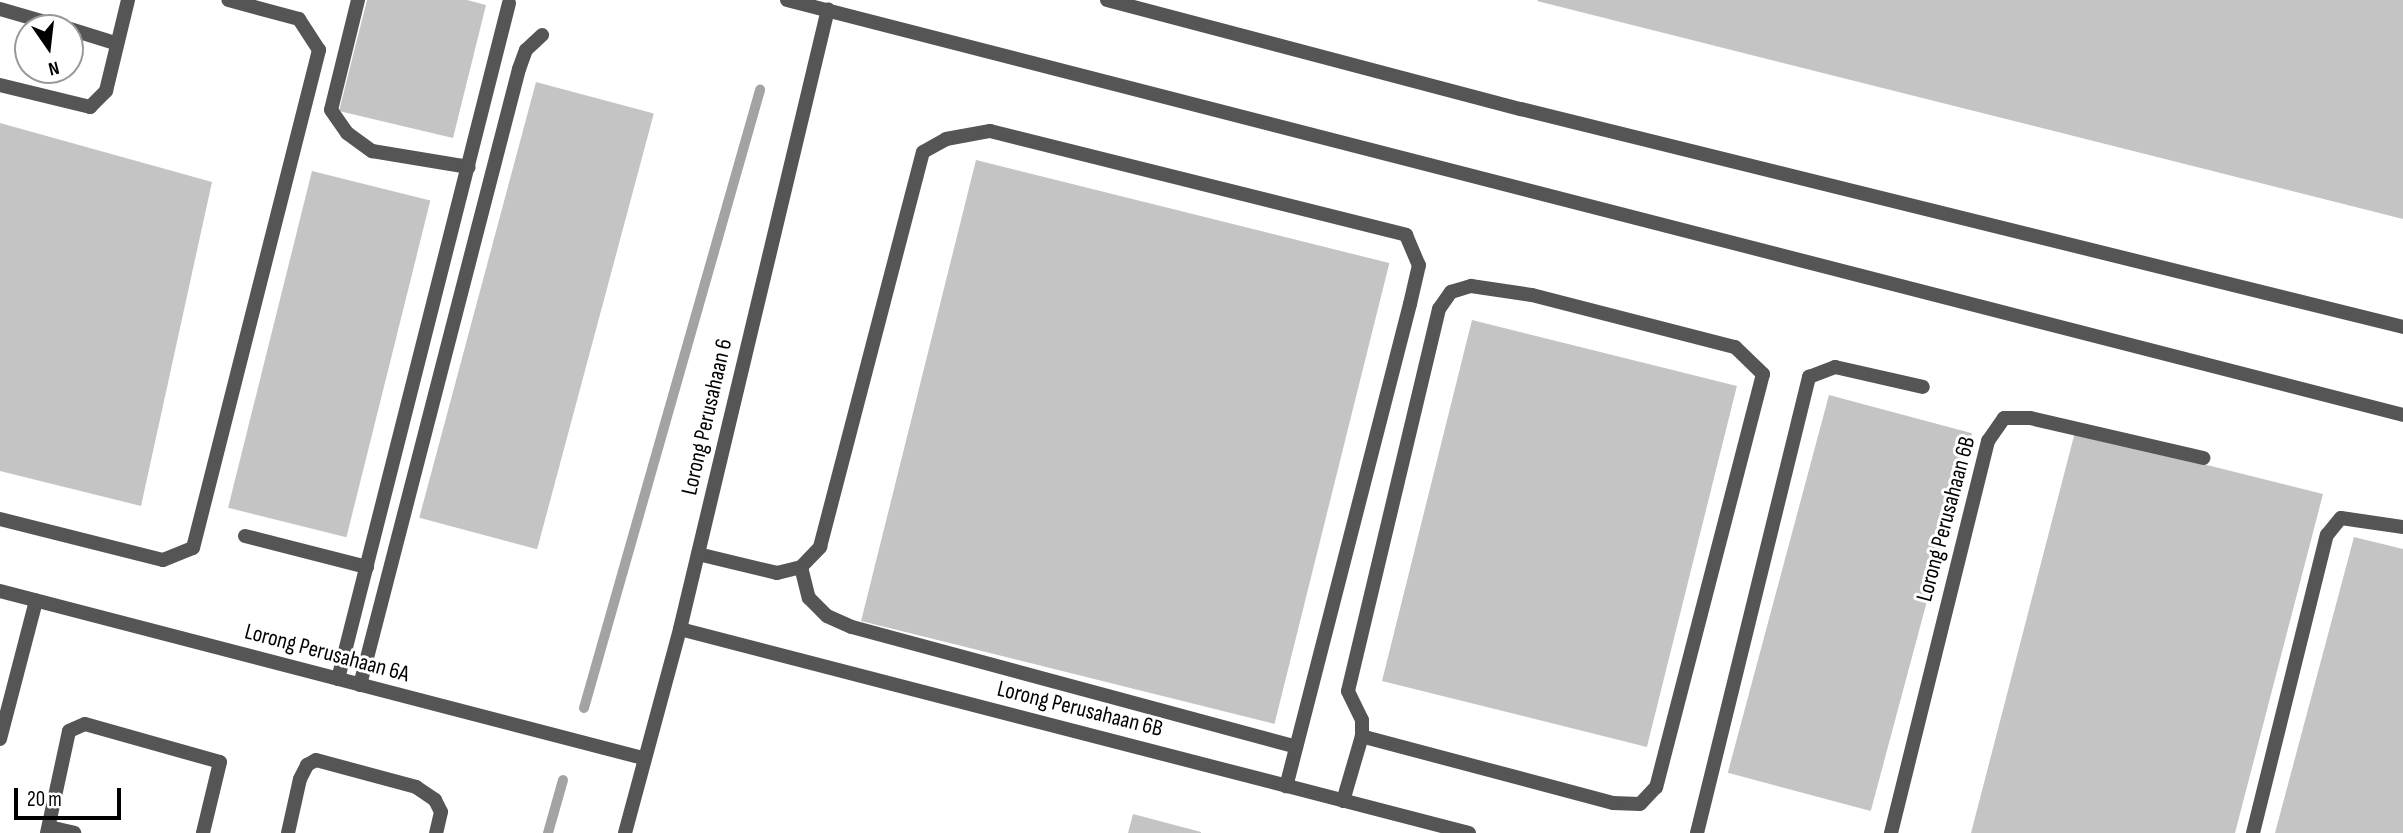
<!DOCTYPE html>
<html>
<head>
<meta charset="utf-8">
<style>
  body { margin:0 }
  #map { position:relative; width:2403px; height:833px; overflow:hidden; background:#fff; font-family:"Sofia Sans Condensed",sans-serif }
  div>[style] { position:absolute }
  .stream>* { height:10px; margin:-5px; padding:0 5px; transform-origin:5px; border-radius:5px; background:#a3a3a3 }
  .building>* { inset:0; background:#c4c4c4; transform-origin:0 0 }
  .lane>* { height:14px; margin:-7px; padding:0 7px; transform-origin:7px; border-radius:7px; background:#555 }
  .street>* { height:14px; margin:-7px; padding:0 7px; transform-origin:7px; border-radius:7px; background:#555 }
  span { translate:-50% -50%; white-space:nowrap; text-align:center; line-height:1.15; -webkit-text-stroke:6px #fff; paint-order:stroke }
  .street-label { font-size:23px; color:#000 }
  .north { position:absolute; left:14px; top:14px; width:70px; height:70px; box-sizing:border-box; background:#fff; border:2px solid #999; border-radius:50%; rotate:166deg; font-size:19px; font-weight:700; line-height:28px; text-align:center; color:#000 }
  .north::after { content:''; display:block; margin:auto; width:24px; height:32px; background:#000; clip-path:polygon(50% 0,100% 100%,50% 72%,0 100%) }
  .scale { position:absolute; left:14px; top:788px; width:107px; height:32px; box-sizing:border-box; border:4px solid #000; border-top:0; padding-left:9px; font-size:21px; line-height:24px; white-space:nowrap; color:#000; -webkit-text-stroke:5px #fff; paint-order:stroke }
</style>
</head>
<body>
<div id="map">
  <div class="stream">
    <div style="left:584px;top:708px;width:643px;rotate:-74.1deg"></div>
    <div style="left:548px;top:833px;width:55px;rotate:-74.2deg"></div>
  </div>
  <div class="building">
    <div style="clip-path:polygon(367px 0,467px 0,486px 5px,453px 138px,339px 111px)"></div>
    <div style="clip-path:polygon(2403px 0,2403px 219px,1537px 1px,1538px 0)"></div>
    <div style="left:536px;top:82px;width:122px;height:451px;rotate:15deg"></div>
    <div style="clip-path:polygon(0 123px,212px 182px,141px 506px,0 471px)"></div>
    <div style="left:976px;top:160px;width:426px;height:475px;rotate:14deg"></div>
    <div style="left:312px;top:171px;width:122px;height:347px;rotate:14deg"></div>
    <div style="left:1472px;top:320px;width:273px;height:372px;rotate:14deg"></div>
    <div style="left:1829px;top:395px;width:148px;height:391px;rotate:15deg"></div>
    <div style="clip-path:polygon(2075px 432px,2323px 494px,2235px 833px,1971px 833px)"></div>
    <div style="clip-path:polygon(2354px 537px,2403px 549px,2403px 833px,2275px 833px)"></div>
    <div style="clip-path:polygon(1133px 814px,1201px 832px,1201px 833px,1128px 833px)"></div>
  </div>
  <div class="lane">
    <div style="left:358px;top:0;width:113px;rotate:103.8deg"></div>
    <div style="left:331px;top:110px;width:28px;rotate:55deg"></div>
    <div style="left:347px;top:133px;width:31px;rotate:36deg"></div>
    <div style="left:372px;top:151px;width:98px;rotate:9.4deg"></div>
    <div style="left:1107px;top:0;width:428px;rotate:14.8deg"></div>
    <div style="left:1521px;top:109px;width:909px;rotate:13.88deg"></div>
    <div style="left:0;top:9px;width:69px;rotate:16.1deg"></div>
    <div style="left:70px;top:29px;width:47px;rotate:17.3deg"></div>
    <div style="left:0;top:85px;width:93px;rotate:13.7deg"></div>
    <div style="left:90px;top:107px;width:23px;rotate:-45deg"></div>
    <div style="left:106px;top:91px;width:94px;rotate:-76.4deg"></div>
    <div style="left:0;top:519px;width:168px;rotate:14.1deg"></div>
    <div style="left:163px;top:560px;width:32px;rotate:-22deg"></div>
    <div style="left:193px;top:548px;width:514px;rotate:-75.8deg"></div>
    <div style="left:319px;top:50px;width:37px;rotate:-123deg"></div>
    <div style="left:299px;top:19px;width:73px;rotate:-165deg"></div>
    <div style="left:245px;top:536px;width:126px;rotate:14.3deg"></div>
    <div style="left:698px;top:554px;width:81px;rotate:13.5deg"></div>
    <div style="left:777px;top:573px;width:25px;rotate:-14deg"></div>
    <div style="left:801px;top:567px;width:28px;rotate:-46deg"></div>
    <div style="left:820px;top:547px;width:408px;rotate:-75.4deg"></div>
    <div style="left:923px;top:152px;width:26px;rotate:-29deg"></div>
    <div style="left:946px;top:139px;width:45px;rotate:-10.3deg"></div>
    <div style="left:990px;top:131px;width:429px;rotate:14deg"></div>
    <div style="left:1406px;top:235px;width:33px;rotate:67deg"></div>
    <div style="left:1419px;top:265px;width:40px;rotate:103deg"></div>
    <div style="left:1410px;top:304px;width:498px;rotate:104.4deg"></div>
    <div style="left:801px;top:567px;width:32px;rotate:76deg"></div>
    <div style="left:809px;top:598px;width:25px;rotate:45deg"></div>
    <div style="left:827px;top:616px;width:27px;rotate:24deg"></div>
    <div style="left:852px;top:627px;width:460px;rotate:15.1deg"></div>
    <div style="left:338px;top:679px;width:697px;rotate:-75.8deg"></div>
    <div style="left:360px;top:685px;width:636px;rotate:-75.53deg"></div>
    <div style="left:519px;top:69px;width:20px;rotate:-70deg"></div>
    <div style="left:526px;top:50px;width:22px;rotate:-43deg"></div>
    <div style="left:0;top:739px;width:143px;rotate:-75.4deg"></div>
    <div style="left:1343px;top:801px;width:68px;rotate:-73.7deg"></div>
    <div style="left:1362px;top:736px;width:16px;rotate:-90deg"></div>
    <div style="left:1362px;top:720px;width:32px;rotate:-116deg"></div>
    <div style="left:1348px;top:691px;width:393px;rotate:-76.6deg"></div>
    <div style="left:1439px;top:309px;width:21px;rotate:-55deg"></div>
    <div style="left:1451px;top:292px;width:21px;rotate:-17deg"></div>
    <div style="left:1471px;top:286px;width:62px;rotate:8.4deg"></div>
    <div style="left:1532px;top:295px;width:210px;rotate:14.4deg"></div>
    <div style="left:1735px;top:347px;width:39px;rotate:44deg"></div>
    <div style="left:1763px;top:374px;width:427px;rotate:104.5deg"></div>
    <div style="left:1656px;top:787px;width:23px;rotate:133deg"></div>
    <div style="left:1640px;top:804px;width:27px;rotate:-178deg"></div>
    <div style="left:1613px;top:803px;width:260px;rotate:-165.1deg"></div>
    <div style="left:49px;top:827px;width:26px;rotate:13deg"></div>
    <div style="left:47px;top:833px;width:104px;rotate:-77.8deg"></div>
    <div style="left:69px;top:731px;width:17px;rotate:-24deg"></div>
    <div style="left:85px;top:724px;width:140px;rotate:15.7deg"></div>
    <div style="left:220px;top:762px;width:73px;rotate:103.5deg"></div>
    <div style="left:288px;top:833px;width:55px;rotate:-77.5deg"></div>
    <div style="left:300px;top:779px;width:16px;rotate:-63deg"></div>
    <div style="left:307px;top:765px;width:10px;rotate:-29deg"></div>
    <div style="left:316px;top:760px;width:104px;rotate:15.1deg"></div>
    <div style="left:416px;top:787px;width:23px;rotate:34deg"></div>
    <div style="left:435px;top:800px;width:13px;rotate:63deg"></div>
    <div style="left:441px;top:812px;width:22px;rotate:103deg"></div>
    <div style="left:1697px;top:833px;width:470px;rotate:-76.2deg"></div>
    <div style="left:1809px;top:377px;width:28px;rotate:-21deg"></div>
    <div style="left:1835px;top:367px;width:90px;rotate:12.8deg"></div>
    <div style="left:2253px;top:833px;width:307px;rotate:-76.1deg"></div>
    <div style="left:2327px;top:535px;width:22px;rotate:-51deg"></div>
    <div style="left:2341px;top:518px;width:63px;rotate:8.3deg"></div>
  </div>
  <div class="street">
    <div style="left:787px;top:0;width:1668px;rotate:14.4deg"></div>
    <div style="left:0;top:591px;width:664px;rotate:14.56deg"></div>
    <div style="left:680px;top:629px;width:815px;rotate:14.5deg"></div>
    <div style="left:625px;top:833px;width:211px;rotate:-74.9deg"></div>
    <div style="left:680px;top:629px;width:637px;rotate:-76.57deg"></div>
    <div style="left:1891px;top:833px;width:404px;rotate:-76.1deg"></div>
    <div style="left:1988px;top:441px;width:28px;rotate:-55deg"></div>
    <div style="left:2004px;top:418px;width:26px"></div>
    <div style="left:2030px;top:418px;width:178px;rotate:13deg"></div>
  </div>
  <div class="street-label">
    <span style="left:707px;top:417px;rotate:-77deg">Lorong Perusahaan 6</span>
    <span style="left:1946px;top:519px;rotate:-75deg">Lorong Perusahaan 6B</span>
    <span style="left:327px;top:653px;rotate:15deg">Lorong Perusahaan 6A</span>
    <span style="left:1080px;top:709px;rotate:14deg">Lorong Perusahaan 6B</span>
  </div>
  <div class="north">N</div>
  <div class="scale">20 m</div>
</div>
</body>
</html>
